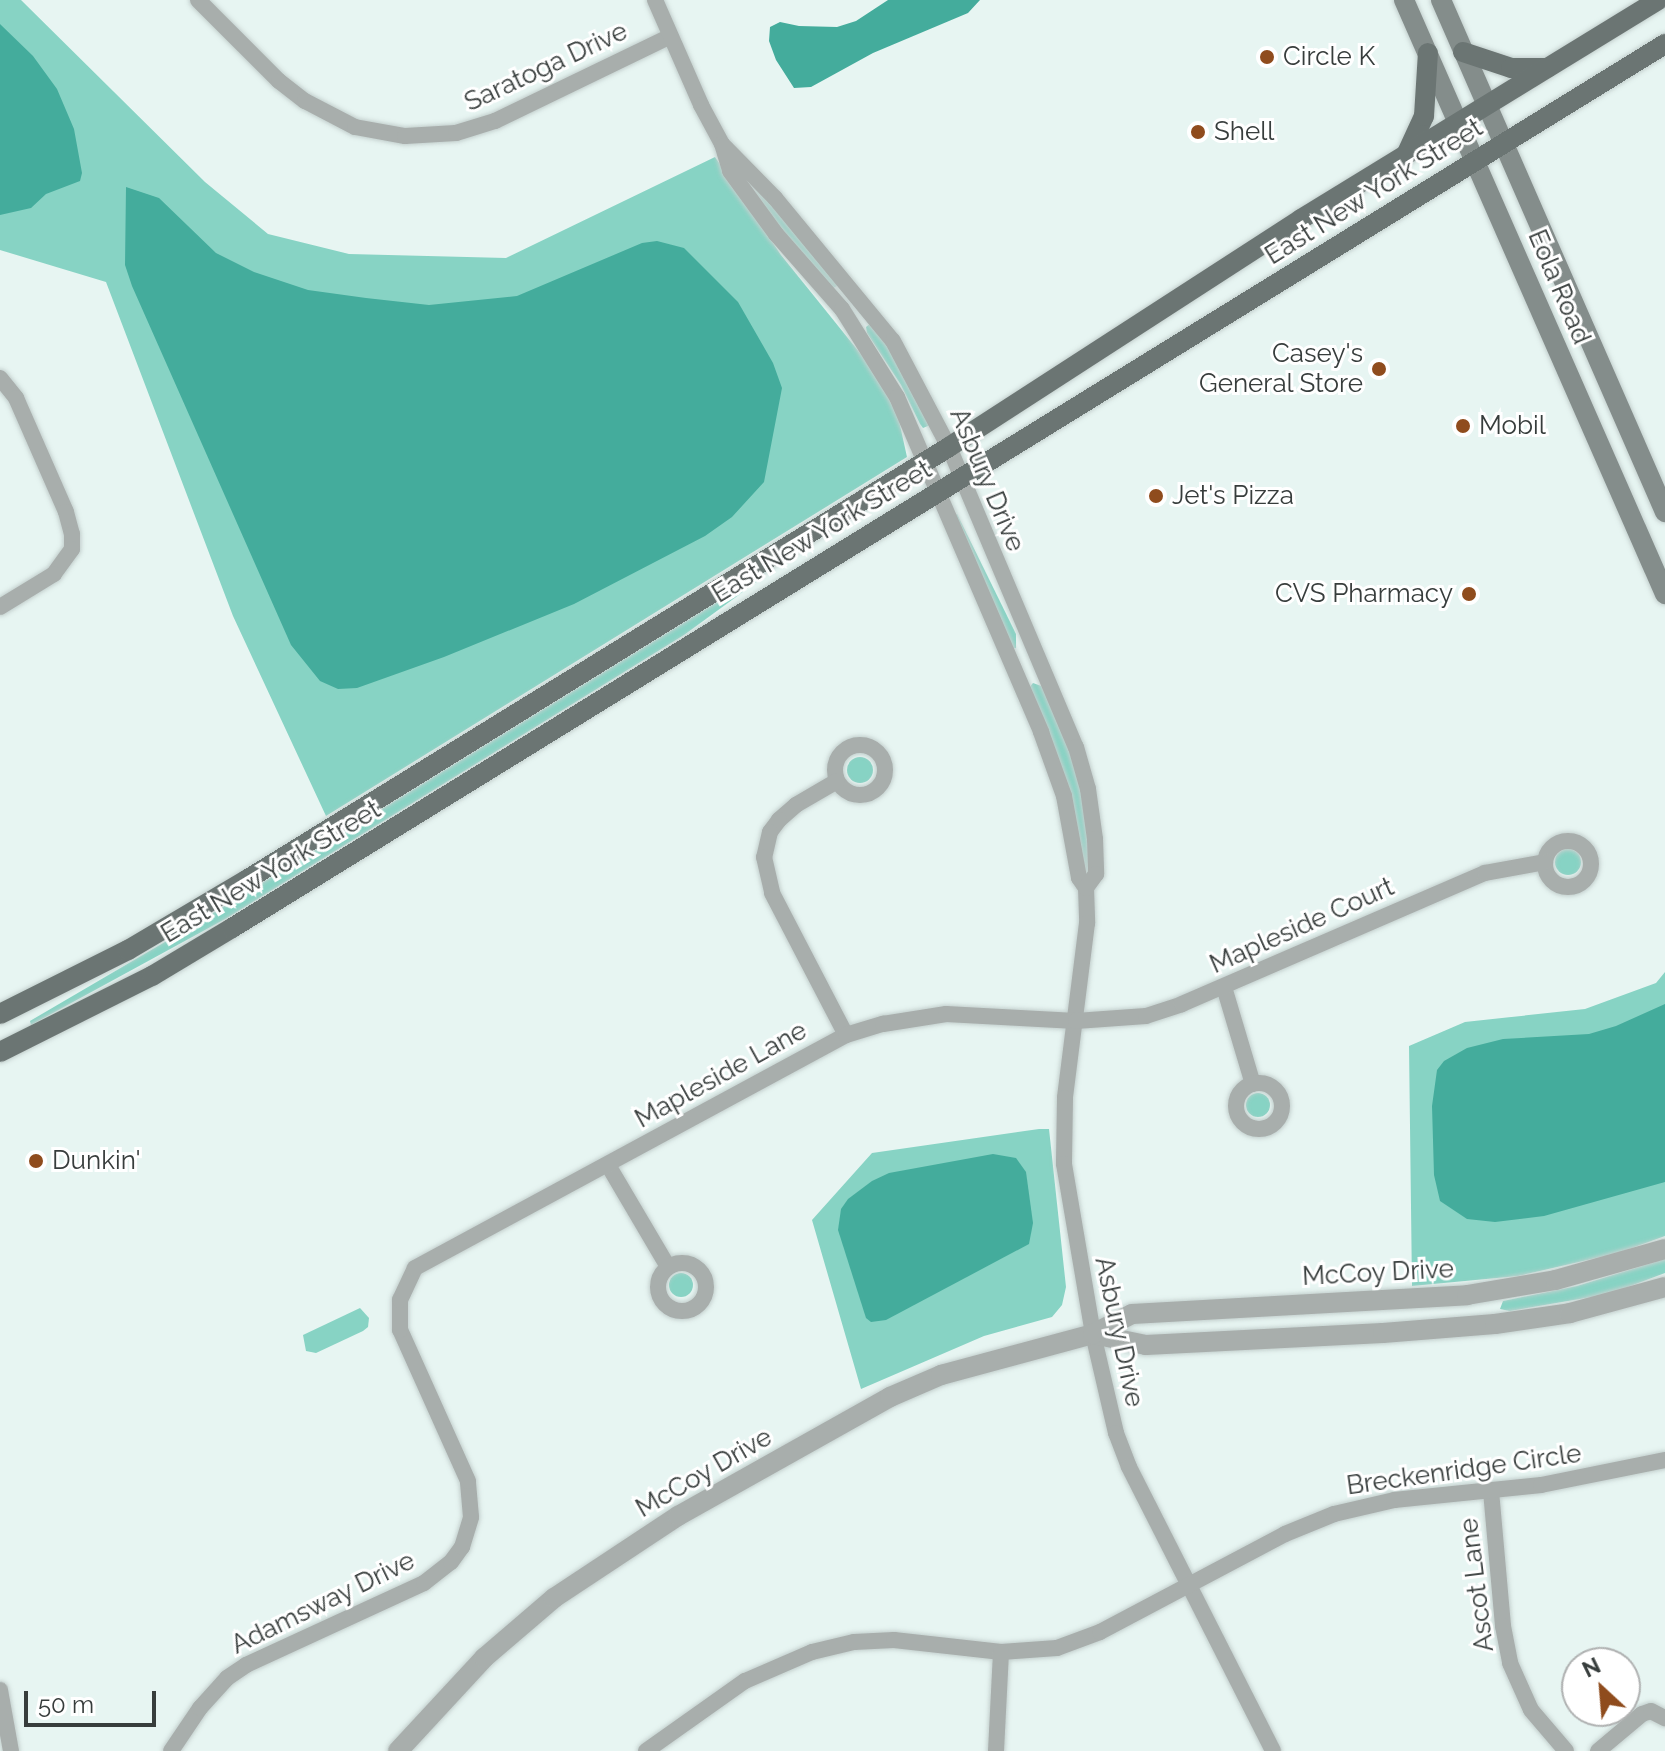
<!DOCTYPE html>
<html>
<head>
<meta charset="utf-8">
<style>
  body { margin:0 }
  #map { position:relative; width:1665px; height:1751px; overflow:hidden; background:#e7f5f2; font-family:Raleway,sans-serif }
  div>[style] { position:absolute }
  .green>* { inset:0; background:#87d3c4 }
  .round { border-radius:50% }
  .water>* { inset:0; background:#44ac9c }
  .roads { filter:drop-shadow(0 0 2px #c4d0ce) drop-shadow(0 0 2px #c4d0ce) }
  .minor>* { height:16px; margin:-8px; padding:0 8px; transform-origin:8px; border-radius:8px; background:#a8aeac }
  .minor>.ring { margin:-8px; padding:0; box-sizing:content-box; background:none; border:16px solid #a8aeac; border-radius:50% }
  .tertiary>* { height:20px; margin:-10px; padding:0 10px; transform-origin:10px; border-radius:10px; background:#a8aeac }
  .secondary>* { height:20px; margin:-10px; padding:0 10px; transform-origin:10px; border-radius:10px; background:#848d8b }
  .primary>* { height:20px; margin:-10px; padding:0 10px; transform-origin:10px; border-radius:10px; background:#6b7573 }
  .dots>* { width:22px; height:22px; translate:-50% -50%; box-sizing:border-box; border:4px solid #fff; border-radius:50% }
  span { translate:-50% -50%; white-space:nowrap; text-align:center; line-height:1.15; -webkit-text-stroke:6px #fff; paint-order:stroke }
  .poi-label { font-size:26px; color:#373d3c }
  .left { translate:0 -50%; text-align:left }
  .right { translate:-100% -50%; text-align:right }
  .street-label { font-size:26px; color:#373d3c }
  .north { position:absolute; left:1561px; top:1647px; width:80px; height:80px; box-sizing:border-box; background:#fff; border:2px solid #afb1b1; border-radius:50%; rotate:334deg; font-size:22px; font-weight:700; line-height:32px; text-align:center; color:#373d3c }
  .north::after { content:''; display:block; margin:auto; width:28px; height:36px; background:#8f4c1d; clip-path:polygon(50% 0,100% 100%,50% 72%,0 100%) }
  .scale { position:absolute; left:24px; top:1691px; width:132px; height:36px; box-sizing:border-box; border:4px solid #373d3c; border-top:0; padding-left:10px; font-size:24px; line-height:28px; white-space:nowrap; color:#373d3c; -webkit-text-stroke:6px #fff; paint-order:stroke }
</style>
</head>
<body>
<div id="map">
  <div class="green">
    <div style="clip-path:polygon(0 0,21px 0,205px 182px,268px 234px,349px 254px,506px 258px,715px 157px,781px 255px,872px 368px,898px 416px,907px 457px,326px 816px,233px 616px,106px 282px,0 250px)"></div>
    <div style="clip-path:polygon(731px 155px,838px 283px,837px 286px,833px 288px,762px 209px)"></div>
    <div style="clip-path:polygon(871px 323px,894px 354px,930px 425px,923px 428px,920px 424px,901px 385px,867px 333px,866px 327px)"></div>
    <div style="clip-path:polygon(957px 514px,1016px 634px,1016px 648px,1010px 649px,954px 516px)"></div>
    <div style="clip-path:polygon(761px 575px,762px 578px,684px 635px,227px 918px,31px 1025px,30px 1021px,187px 929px)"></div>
    <div style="clip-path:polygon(1033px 683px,1044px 687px,1071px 751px,1085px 807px,1090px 875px,1086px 881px,1029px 688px)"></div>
    <div class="round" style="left:847px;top:757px;width:26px;height:26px"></div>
    <div class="round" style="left:1555px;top:849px;width:26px;height:26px"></div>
    <div style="clip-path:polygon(1665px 972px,1665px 1236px,1618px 1253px,1518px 1276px,1412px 1286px,1409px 1046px,1465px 1022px,1585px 1009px,1656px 983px)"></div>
    <div class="round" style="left:1246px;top:1093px;width:24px;height:24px"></div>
    <div style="clip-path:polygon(1039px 1129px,1049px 1129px,1066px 1287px,1062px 1305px,1052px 1317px,984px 1336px,861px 1389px,812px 1220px,872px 1153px)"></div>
    <div style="clip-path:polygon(1665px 1259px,1665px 1273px,1609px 1294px,1510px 1311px,1500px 1309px,1503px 1301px,1577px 1286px)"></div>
    <div class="round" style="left:669px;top:1273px;width:24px;height:24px"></div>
    <div style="clip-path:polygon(360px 1308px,369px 1318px,368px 1327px,363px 1331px,316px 1353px,306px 1351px,303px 1335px)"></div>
  </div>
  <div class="water">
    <div style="clip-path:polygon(888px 0,980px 0,968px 13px,873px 53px,811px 87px,794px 88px,776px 60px,769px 41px,770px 27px,780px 22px,799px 26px,837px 27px,856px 21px)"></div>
    <div style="clip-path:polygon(0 24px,33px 56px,57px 89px,74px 129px,82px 173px,80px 181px,46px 194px,31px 208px,0 215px)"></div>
    <div style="clip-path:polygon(126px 187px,159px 198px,216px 253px,254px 272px,308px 290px,366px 298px,429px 305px,517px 296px,642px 243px,657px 241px,684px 248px,738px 302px,773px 363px,782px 388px,764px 482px,732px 517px,705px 536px,574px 604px,444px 657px,357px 688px,338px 689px,320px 681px,291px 645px,132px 286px,125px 265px)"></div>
    <div style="clip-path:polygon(1665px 1004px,1665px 1182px,1544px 1216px,1495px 1222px,1467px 1219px,1440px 1201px,1434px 1175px,1432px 1106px,1437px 1070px,1444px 1061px,1467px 1048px,1503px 1039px,1589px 1034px,1616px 1026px)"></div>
    <div style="clip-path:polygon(993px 1154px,1016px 1158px,1026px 1172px,1033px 1223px,1029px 1244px,886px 1320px,871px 1322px,866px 1318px,838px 1230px,841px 1209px,848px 1199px,872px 1181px,889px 1173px)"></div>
  </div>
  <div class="roads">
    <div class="minor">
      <div style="left:198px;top:0;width:115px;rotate:45deg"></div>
      <div style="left:279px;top:81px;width:33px;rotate:38deg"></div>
      <div style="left:305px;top:101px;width:56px;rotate:27.5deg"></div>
      <div style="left:355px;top:127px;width:51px;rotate:10.2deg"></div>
      <div style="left:405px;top:136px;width:51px;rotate:-3.4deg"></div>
      <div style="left:456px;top:133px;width:41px;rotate:-17.1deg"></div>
      <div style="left:495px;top:121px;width:195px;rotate:-25.8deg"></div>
      <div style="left:655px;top:0;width:115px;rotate:66.3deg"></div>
      <div style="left:701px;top:105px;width:44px;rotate:61.7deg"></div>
      <div style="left:722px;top:144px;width:28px;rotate:73deg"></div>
      <div style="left:730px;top:171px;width:78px;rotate:53.9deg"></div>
      <div style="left:776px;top:234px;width:100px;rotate:48.7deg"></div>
      <div style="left:842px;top:309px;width:104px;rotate:58deg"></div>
      <div style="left:897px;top:397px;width:365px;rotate:66.7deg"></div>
      <div style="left:1041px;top:732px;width:68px;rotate:70.2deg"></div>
      <div style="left:1064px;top:796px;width:83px;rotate:79.6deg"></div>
      <div style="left:1079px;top:878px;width:12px;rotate:55deg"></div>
      <div style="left:1086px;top:888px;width:35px;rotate:88deg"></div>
      <div style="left:1087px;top:923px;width:176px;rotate:97.2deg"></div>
      <div style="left:1065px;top:1098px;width:66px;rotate:90.9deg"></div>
      <div style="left:1064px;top:1164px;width:172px;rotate:80.3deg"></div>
      <div style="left:1093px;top:1334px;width:102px;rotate:76.9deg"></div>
      <div style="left:1116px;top:1433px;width:36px;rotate:69deg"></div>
      <div style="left:1129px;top:1467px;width:318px;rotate:63.1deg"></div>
      <div style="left:724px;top:146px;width:73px;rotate:45.6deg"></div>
      <div style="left:775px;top:198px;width:185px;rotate:50.5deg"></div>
      <div style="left:893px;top:341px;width:120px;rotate:62.2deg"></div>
      <div style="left:949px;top:447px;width:326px;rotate:67.1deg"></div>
      <div style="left:1076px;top:747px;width:44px;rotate:74.1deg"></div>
      <div style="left:1088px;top:789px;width:50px;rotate:82deg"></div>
      <div style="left:1095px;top:839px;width:35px;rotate:88deg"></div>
      <div style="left:1096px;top:874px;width:17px;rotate:126deg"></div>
      <div style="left:0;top:378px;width:26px;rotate:51deg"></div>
      <div style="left:16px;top:398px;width:124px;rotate:66.3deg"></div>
      <div style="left:66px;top:512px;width:23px;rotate:75deg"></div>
      <div style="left:72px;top:534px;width:15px;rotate:90deg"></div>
      <div style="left:72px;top:549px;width:31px;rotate:126deg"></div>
      <div style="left:54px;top:574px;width:63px;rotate:148.6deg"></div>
      <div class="ring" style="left:835px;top:745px;width:34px;height:34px"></div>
      <div style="left:837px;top:781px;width:48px;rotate:149.7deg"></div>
      <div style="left:796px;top:805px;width:23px;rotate:139deg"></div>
      <div style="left:779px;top:820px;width:15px;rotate:127deg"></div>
      <div style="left:770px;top:832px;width:26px;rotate:103deg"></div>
      <div style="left:764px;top:857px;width:37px;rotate:77deg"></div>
      <div style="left:772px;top:893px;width:160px;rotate:62.5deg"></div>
      <div class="ring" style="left:1545px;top:841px;width:30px;height:30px"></div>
      <div style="left:1224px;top:987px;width:101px;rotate:73.4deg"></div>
      <div class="ring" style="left:1236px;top:1083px;width:30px;height:30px"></div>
      <div style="left:608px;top:1165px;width:118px;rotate:59.5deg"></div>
      <div class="ring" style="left:658px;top:1263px;width:32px;height:32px"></div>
      <div style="left:1491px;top:1491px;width:136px;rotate:84.9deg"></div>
      <div style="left:1503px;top:1626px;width:38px;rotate:79deg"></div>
      <div style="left:1510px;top:1663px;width:51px;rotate:65.9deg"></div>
      <div style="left:1531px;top:1710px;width:54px;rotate:49.5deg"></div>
      <div style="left:0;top:1690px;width:62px;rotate:79.8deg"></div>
      <div style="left:171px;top:1751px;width:52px;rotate:-56deg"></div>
      <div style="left:200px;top:1708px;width:40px;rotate:-48deg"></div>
      <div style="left:227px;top:1678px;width:23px;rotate:-34deg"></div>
      <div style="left:246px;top:1665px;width:196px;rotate:-24.7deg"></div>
      <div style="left:424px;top:1583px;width:34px;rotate:-38deg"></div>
      <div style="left:451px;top:1562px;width:19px;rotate:-54deg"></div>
      <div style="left:462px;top:1547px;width:31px;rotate:-73deg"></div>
      <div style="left:471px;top:1517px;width:36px;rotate:-95deg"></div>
      <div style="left:468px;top:1481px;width:166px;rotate:-114.2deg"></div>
      <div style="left:400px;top:1330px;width:30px;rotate:-90deg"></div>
      <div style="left:400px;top:1300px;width:35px;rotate:-65deg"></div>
      <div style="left:415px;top:1268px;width:490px;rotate:-28.4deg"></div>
      <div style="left:846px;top:1035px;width:39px;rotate:-17deg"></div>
      <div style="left:883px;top:1024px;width:64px;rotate:-9deg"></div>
      <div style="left:946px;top:1014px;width:130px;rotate:3.1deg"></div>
      <div style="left:1076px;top:1021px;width:70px;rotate:-4.1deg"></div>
      <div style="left:1146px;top:1016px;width:38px;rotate:-18deg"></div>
      <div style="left:1182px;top:1004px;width:330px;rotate:-23.4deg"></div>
      <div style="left:1485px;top:873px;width:61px;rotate:-10.4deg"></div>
      <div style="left:646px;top:1751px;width:121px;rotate:-35.3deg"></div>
      <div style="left:745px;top:1681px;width:73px;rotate:-23.4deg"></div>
      <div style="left:812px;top:1652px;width:43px;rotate:-13.4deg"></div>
      <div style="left:854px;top:1642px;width:40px;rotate:-2.9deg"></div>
      <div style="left:894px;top:1640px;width:108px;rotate:6.4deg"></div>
      <div style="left:1001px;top:1652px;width:56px;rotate:-4.1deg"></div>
      <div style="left:1057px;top:1648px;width:46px;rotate:-20.4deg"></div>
      <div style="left:1100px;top:1632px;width:209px;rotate:-27.9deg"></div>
      <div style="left:1285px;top:1534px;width:53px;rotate:-22.2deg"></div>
      <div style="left:1334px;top:1514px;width:62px;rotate:-13.1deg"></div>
      <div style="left:1394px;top:1500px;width:148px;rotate:-5.8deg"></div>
      <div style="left:1541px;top:1485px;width:126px;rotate:-11.4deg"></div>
      <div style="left:996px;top:1751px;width:99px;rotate:-87.1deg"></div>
      <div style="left:1598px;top:1751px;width:57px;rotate:-40.1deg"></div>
      <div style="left:1642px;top:1714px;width:9px;rotate:-18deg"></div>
      <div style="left:1651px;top:1711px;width:16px;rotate:27deg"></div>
    </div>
    <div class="tertiary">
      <div style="left:1093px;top:1334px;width:54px;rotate:11.7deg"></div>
      <div style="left:1146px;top:1345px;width:237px;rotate:-2.9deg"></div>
      <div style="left:1383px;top:1333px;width:112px;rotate:-4.6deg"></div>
      <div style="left:1495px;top:1324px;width:76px;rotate:-8.3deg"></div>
      <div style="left:1570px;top:1313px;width:98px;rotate:-15.3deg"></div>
      <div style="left:398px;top:1751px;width:127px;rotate:-47.2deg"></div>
      <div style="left:484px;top:1658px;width:92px;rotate:-40.6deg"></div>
      <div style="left:554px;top:1598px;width:149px;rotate:-33.5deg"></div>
      <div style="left:678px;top:1516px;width:243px;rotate:-29.3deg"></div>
      <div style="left:890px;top:1397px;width:56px;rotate:-23.3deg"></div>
      <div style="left:941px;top:1375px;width:157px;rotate:-15.1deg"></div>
      <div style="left:1093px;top:1334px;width:44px;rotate:-27.1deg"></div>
      <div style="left:1132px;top:1314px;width:336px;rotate:-3.2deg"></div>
      <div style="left:1467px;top:1295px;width:90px;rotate:-9.6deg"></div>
      <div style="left:1556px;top:1280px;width:113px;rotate:-15.9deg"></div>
    </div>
    <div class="secondary">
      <div style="left:1404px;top:0;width:649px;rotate:66.28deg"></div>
      <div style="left:1441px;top:0;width:559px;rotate:66.37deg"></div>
    </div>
    <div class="primary">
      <div style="left:1463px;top:52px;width:51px;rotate:18.4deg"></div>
      <div style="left:1511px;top:68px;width:36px"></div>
      <div style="left:1407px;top:153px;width:41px;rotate:-65.3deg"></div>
      <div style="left:1424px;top:116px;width:63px;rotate:-86.4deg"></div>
      <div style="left:0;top:1014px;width:143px;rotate:-26.6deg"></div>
      <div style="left:128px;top:950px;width:139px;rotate:-30.6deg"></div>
      <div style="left:248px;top:879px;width:823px;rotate:-31.64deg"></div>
      <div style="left:949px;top:447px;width:419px;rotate:-32.9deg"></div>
      <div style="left:1301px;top:219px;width:419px;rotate:-31.5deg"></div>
      <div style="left:0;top:1052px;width:170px;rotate:-26.6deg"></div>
      <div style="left:152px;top:976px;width:93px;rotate:-31deg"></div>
      <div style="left:232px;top:928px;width:1684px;rotate:-31.67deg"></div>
    </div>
  </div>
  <div class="dots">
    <div style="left:1267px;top:57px;background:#8f4c1d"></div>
    <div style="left:1198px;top:132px;background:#8f4c1d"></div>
    <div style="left:1379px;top:369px;background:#8f4c1d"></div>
    <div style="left:1463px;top:426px;background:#8f4c1d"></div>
    <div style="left:1156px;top:496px;background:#8f4c1d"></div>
    <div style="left:1469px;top:594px;background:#8f4c1d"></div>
    <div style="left:36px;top:1161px;background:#8f4c1d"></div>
  </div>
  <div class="poi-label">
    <span class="left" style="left:1283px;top:57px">Circle K</span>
    <span class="left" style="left:1214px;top:132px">Shell</span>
    <span class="right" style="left:1363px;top:369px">Casey's<br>General Store</span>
    <span class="left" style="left:1479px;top:426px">Mobil</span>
    <span class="left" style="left:1172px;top:496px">Jet's Pizza</span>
    <span class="right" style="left:1453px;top:594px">CVS Pharmacy</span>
    <span class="left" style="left:52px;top:1161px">Dunkin'</span>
  </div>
  <div class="street-label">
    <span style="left:546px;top:67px;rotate:-25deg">Saratoga Drive</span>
    <span style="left:1374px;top:192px;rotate:-32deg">East New York Street</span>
    <span style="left:1559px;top:287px;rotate:67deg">Eola Road</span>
    <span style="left:987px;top:480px;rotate:67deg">Asbury Drive</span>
    <span style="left:822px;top:532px;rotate:-31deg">East New York Street</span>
    <span style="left:271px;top:872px;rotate:-31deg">East New York Street</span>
    <span style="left:1302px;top:926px;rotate:-24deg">Mapleside Court</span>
    <span style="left:721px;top:1075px;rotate:-29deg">Mapleside Lane</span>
    <span style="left:1378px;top:1273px;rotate:-3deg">McCoy Drive</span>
    <span style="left:1119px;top:1332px;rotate:78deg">Asbury Drive</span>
    <span style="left:1464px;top:1470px;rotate:-8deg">Breckenridge Circle</span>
    <span style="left:704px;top:1473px;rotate:-30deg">McCoy Drive</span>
    <span style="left:1477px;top:1585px;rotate:-97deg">Ascot Lane</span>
    <span style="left:323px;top:1603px;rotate:-26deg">Adamsway Drive</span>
  </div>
  <div class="north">N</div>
  <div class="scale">50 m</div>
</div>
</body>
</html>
